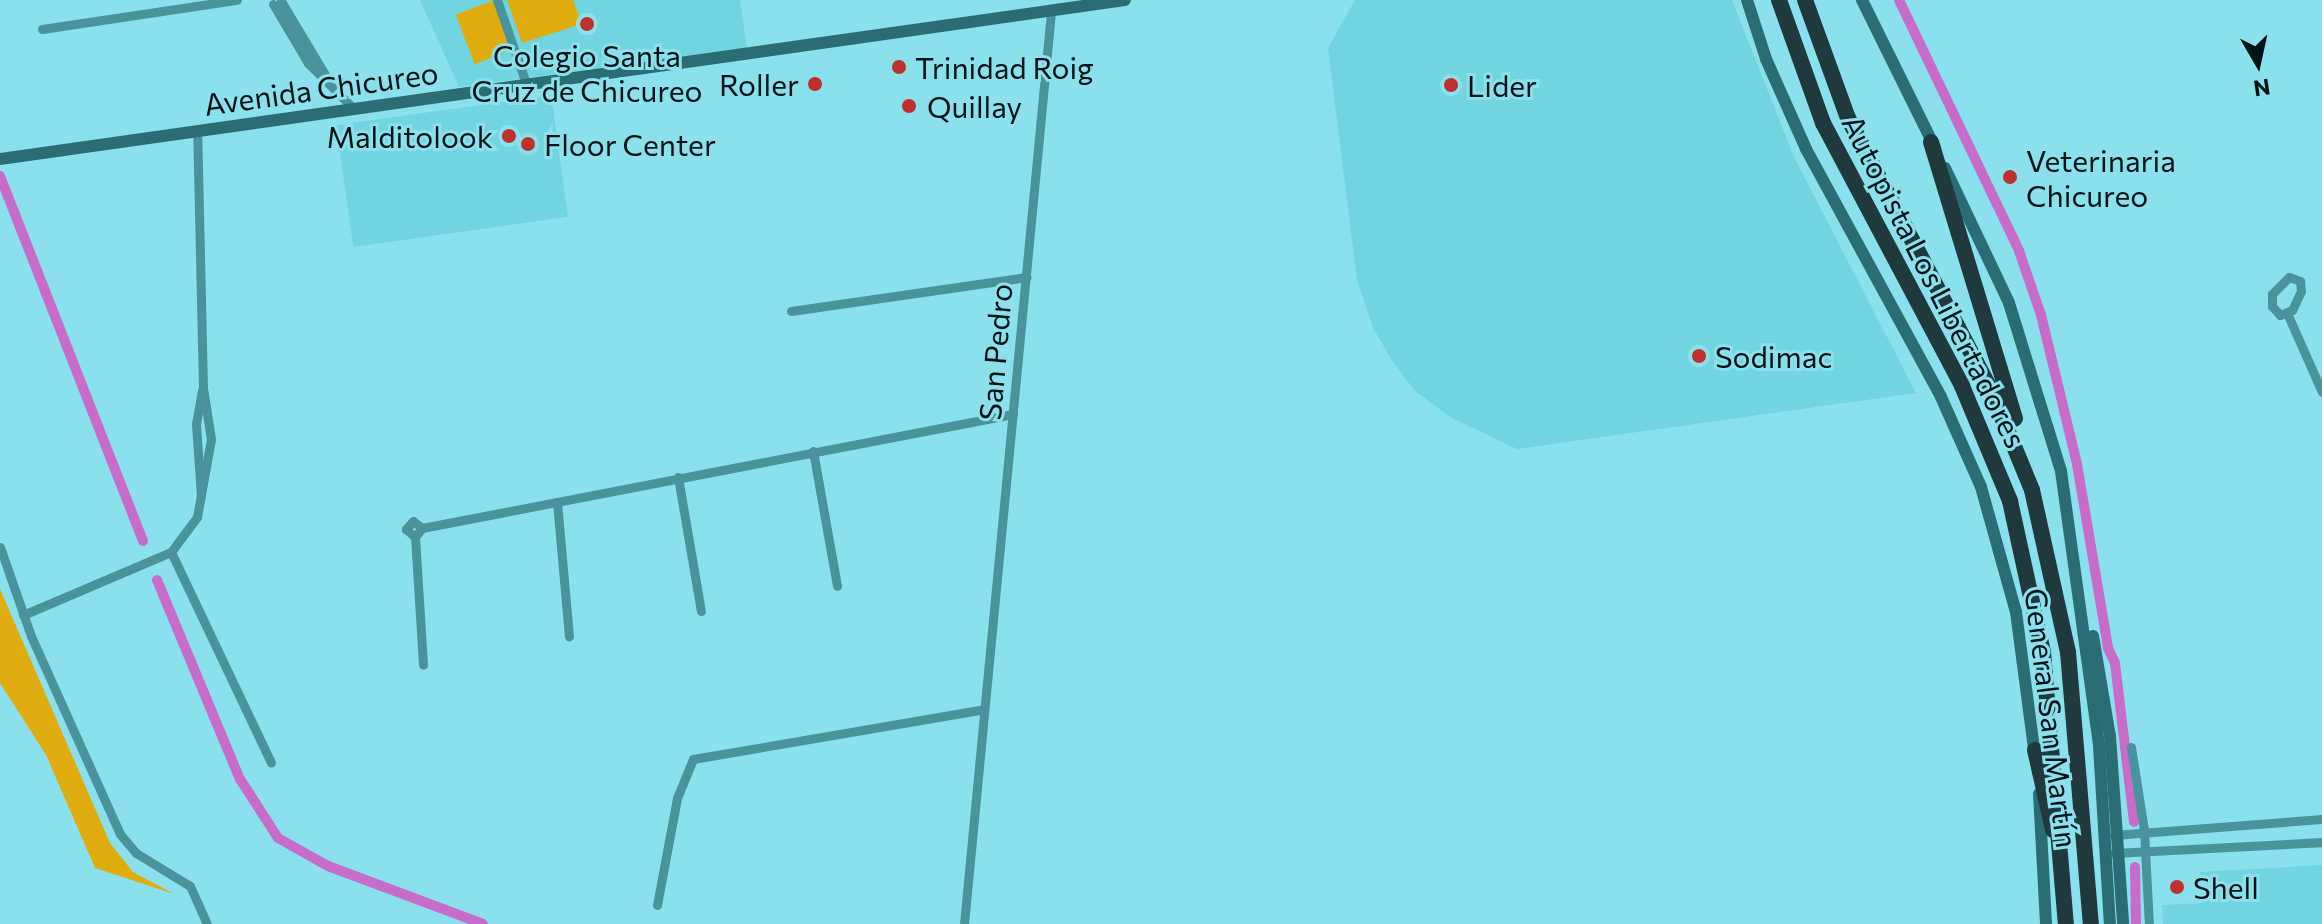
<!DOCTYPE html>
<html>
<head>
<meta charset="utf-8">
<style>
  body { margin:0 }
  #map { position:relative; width:2322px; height:924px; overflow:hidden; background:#8ae1ed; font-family:Commissioner,sans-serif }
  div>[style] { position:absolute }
  .built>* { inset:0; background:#71d4e1; transform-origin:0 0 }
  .green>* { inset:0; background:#e0ad11; transform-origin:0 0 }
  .canal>* { height:10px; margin:-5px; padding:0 5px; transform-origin:5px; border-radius:5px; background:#c76cc8 }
  .street>* { height:9px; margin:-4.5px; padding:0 4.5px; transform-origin:4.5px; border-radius:4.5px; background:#4a939c }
  .secondary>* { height:12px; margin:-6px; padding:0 6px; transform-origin:6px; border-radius:6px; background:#2b6d75 }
  .highway>* { height:16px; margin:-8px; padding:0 8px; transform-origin:8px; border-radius:8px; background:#1f393c }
  .dots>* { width:22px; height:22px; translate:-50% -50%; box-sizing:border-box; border:4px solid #8ae1ed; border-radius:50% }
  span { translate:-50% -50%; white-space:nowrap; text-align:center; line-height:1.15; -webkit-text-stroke:6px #8ae1ed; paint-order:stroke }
  .poi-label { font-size:30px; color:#001316 }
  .left { translate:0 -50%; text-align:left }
  .right { translate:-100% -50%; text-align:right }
  .street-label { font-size:30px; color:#001316 }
  .north { position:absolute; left:2218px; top:24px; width:80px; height:80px; -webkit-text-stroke:6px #8ae1ed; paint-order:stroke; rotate:171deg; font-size:22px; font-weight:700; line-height:32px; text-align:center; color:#001316 }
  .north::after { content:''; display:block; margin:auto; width:28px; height:36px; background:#001316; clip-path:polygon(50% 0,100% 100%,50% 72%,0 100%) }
</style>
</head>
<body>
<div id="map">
  <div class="built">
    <div style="clip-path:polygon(420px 0,740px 0,747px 48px,459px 87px)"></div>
    <div style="clip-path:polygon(1355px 0,1732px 0,1794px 157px,1916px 393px,1517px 449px,1450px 417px,1415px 391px,1393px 362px,1373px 328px,1357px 280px,1328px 48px)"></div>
    <div style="left:551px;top:95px;width:123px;height:217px;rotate:82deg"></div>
    <div style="clip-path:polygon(2322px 865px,2322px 924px,2163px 924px,2162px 905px,2202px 903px,2200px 872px)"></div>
  </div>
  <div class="green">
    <div style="left:494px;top:0;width:53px;height:41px;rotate:69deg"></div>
    <div style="clip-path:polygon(507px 0,573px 0,582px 24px,522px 43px)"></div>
    <div style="clip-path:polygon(0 589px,110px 843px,133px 872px,174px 894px,95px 868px,46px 755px,0 683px)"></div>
  </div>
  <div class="canal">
    <div style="left:1899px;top:0;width:278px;rotate:64.4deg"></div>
    <div style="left:2019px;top:251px;width:68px;rotate:71deg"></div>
    <div style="left:2041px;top:315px;width:153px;rotate:76.4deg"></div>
    <div style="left:2077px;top:464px;width:187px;rotate:80.4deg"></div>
    <div style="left:2108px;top:648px;width:17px;rotate:65deg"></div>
    <div style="left:2115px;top:663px;width:160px;rotate:83.2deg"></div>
    <div style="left:0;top:176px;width:392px;rotate:68.6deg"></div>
    <div style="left:157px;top:580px;width:216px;rotate:67.4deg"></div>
    <div style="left:240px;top:779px;width:70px;rotate:57.2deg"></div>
    <div style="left:278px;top:838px;width:57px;rotate:29.2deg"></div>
    <div style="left:328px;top:866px;width:165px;rotate:20.5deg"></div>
    <div style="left:2135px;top:867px;width:57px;rotate:89deg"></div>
  </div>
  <div class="street">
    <div style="left:497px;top:0;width:91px;rotate:70.8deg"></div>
    <div style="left:281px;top:1px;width:90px;rotate:59.1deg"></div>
    <div style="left:273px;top:4px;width:69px;rotate:59.3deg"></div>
    <div style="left:308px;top:63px;width:66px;rotate:45deg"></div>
    <div style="left:42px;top:29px;width:197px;rotate:-8.5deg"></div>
    <div style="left:2289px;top:277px;width:12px;rotate:20deg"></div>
    <div style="left:2300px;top:281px;width:10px;rotate:84deg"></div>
    <div style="left:2301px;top:291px;width:21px;rotate:115deg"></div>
    <div style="left:2292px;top:310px;width:13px;rotate:157deg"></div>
    <div style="left:2280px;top:315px;width:12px;rotate:-132deg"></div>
    <div style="left:2272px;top:306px;width:12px;rotate:-90deg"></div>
    <div style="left:2272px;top:294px;width:24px;rotate:-45deg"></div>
    <div style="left:791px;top:311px;width:238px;rotate:-8.2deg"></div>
    <div style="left:2287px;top:313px;width:86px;rotate:66.1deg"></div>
    <div style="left:813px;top:451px;width:137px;rotate:79.9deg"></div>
    <div style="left:678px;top:477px;width:136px;rotate:80.3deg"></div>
    <div style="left:201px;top:496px;width:72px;rotate:-94deg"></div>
    <div style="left:196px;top:424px;width:34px;rotate:-80deg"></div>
    <div style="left:557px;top:502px;width:135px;rotate:84.9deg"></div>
    <div style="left:422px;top:528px;width:11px;rotate:-142deg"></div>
    <div style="left:413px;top:521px;width:11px;rotate:131deg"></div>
    <div style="left:406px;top:529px;width:12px;rotate:42deg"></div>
    <div style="left:415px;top:537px;width:11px;rotate:-52deg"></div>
    <div style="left:422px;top:528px;width:602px;rotate:-10.92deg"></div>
    <div style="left:415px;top:537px;width:128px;rotate:86.4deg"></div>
    <div style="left:0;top:547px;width:94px;rotate:70.8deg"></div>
    <div style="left:31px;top:636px;width:217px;rotate:65.8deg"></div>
    <div style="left:120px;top:834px;width:25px;rotate:50deg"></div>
    <div style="left:136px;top:853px;width:63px;rotate:31.4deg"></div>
    <div style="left:190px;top:886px;width:42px;rotate:65.9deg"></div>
    <div style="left:171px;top:552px;width:233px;rotate:64.6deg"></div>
    <div style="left:23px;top:615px;width:161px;rotate:-23.1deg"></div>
    <div style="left:171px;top:552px;width:44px;rotate:-53.4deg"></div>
    <div style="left:197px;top:517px;width:79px;rotate:-79.8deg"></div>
    <div style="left:211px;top:439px;width:52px;rotate:-98.9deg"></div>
    <div style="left:203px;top:388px;width:256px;rotate:-91.3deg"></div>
    <div style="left:2131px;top:747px;width:84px;rotate:81.1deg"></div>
    <div style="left:2144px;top:830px;width:94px;rotate:87deg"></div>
    <div style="left:2114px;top:835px;width:209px;rotate:-4.4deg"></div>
    <div style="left:2114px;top:853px;width:208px;rotate:-3deg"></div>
    <div style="left:657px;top:905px;width:109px;rotate:-79.4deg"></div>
    <div style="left:677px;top:798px;width:42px;rotate:-67.7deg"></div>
    <div style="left:693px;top:759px;width:295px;rotate:-9.7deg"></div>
    <div style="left:964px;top:924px;width:916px;rotate:-84.55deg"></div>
  </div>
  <div class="secondary">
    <div style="left:1747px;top:0;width:62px;rotate:72.1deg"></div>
    <div style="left:1766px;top:59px;width:98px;rotate:66deg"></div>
    <div style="left:1806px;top:149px;width:282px;rotate:61.4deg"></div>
    <div style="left:1941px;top:397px;width:98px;rotate:66deg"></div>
    <div style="left:1981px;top:487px;width:130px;rotate:74.4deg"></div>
    <div style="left:2016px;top:612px;width:145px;rotate:82.5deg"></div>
    <div style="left:1862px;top:0;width:165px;rotate:63.7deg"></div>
    <div style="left:0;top:159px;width:1136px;rotate:-8.04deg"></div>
    <div style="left:1945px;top:168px;width:149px;rotate:64.6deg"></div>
    <div style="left:2009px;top:303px;width:176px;rotate:72.8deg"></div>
    <div style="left:2061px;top:471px;width:278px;rotate:82.1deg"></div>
    <div style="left:2099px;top:746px;width:178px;rotate:86.5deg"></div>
    <div style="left:2093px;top:636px;width:101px;rotate:80.4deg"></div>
    <div style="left:2110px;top:736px;width:188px;rotate:86deg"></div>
    <div style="left:2039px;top:794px;width:130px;rotate:86.9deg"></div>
  </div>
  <div class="highway">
    <div style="left:1779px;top:0;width:131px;rotate:70.3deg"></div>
    <div style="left:1823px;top:123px;width:297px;rotate:62.1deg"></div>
    <div style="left:1962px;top:386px;width:125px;rotate:67.3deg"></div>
    <div style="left:2010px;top:501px;width:155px;rotate:77.7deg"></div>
    <div style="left:2043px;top:652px;width:273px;rotate:85.2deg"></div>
    <div style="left:1805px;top:0;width:126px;rotate:70deg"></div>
    <div style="left:1848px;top:118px;width:305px;rotate:62.3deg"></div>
    <div style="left:1990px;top:388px;width:110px;rotate:67.6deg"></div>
    <div style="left:2032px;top:490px;width:166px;rotate:77.5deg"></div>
    <div style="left:2068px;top:652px;width:273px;rotate:85.2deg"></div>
    <div style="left:1931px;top:142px;width:289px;rotate:73.1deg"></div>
    <div style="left:2035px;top:750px;width:82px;rotate:77.3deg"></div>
  </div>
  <div class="dots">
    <div style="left:587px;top:24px;background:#be302c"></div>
    <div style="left:899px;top:67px;background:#be302c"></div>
    <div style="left:815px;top:84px;background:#be302c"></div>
    <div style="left:1451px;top:85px;background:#be302c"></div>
    <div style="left:909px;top:106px;background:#be302c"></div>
    <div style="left:509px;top:136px;background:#be302c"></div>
    <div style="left:528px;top:144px;background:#be302c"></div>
    <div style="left:2010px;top:177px;background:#be302c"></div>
    <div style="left:1699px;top:356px;background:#be302c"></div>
    <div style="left:2177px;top:887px;background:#be302c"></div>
  </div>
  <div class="poi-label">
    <span style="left:587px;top:72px">Colegio Santa<br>Cruz de Chicureo</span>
    <span class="left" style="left:915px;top:67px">Trinidad Roig</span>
    <span class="right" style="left:799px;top:84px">Roller</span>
    <span class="left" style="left:1467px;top:85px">Lider</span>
    <span class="left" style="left:927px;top:106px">Quillay</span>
    <span class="right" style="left:493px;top:136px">Malditolook</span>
    <span class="left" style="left:544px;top:144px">Floor Center</span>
    <span class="left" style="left:2026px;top:177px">Veterinaria<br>Chicureo</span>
    <span class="left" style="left:1715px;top:356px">Sodimac</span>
    <span class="left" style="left:2193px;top:887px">Shell</span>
  </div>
  <div class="street-label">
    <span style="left:321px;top:88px;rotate:-8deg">Avenida Chicureo</span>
    <span style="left:1935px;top:281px;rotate:63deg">Autopista Los Libertadores</span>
    <span style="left:995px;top:352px;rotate:-85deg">San Pedro</span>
    <span style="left:2052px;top:718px;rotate:83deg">General San Martín</span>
  </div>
  <div class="north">N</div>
</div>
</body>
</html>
